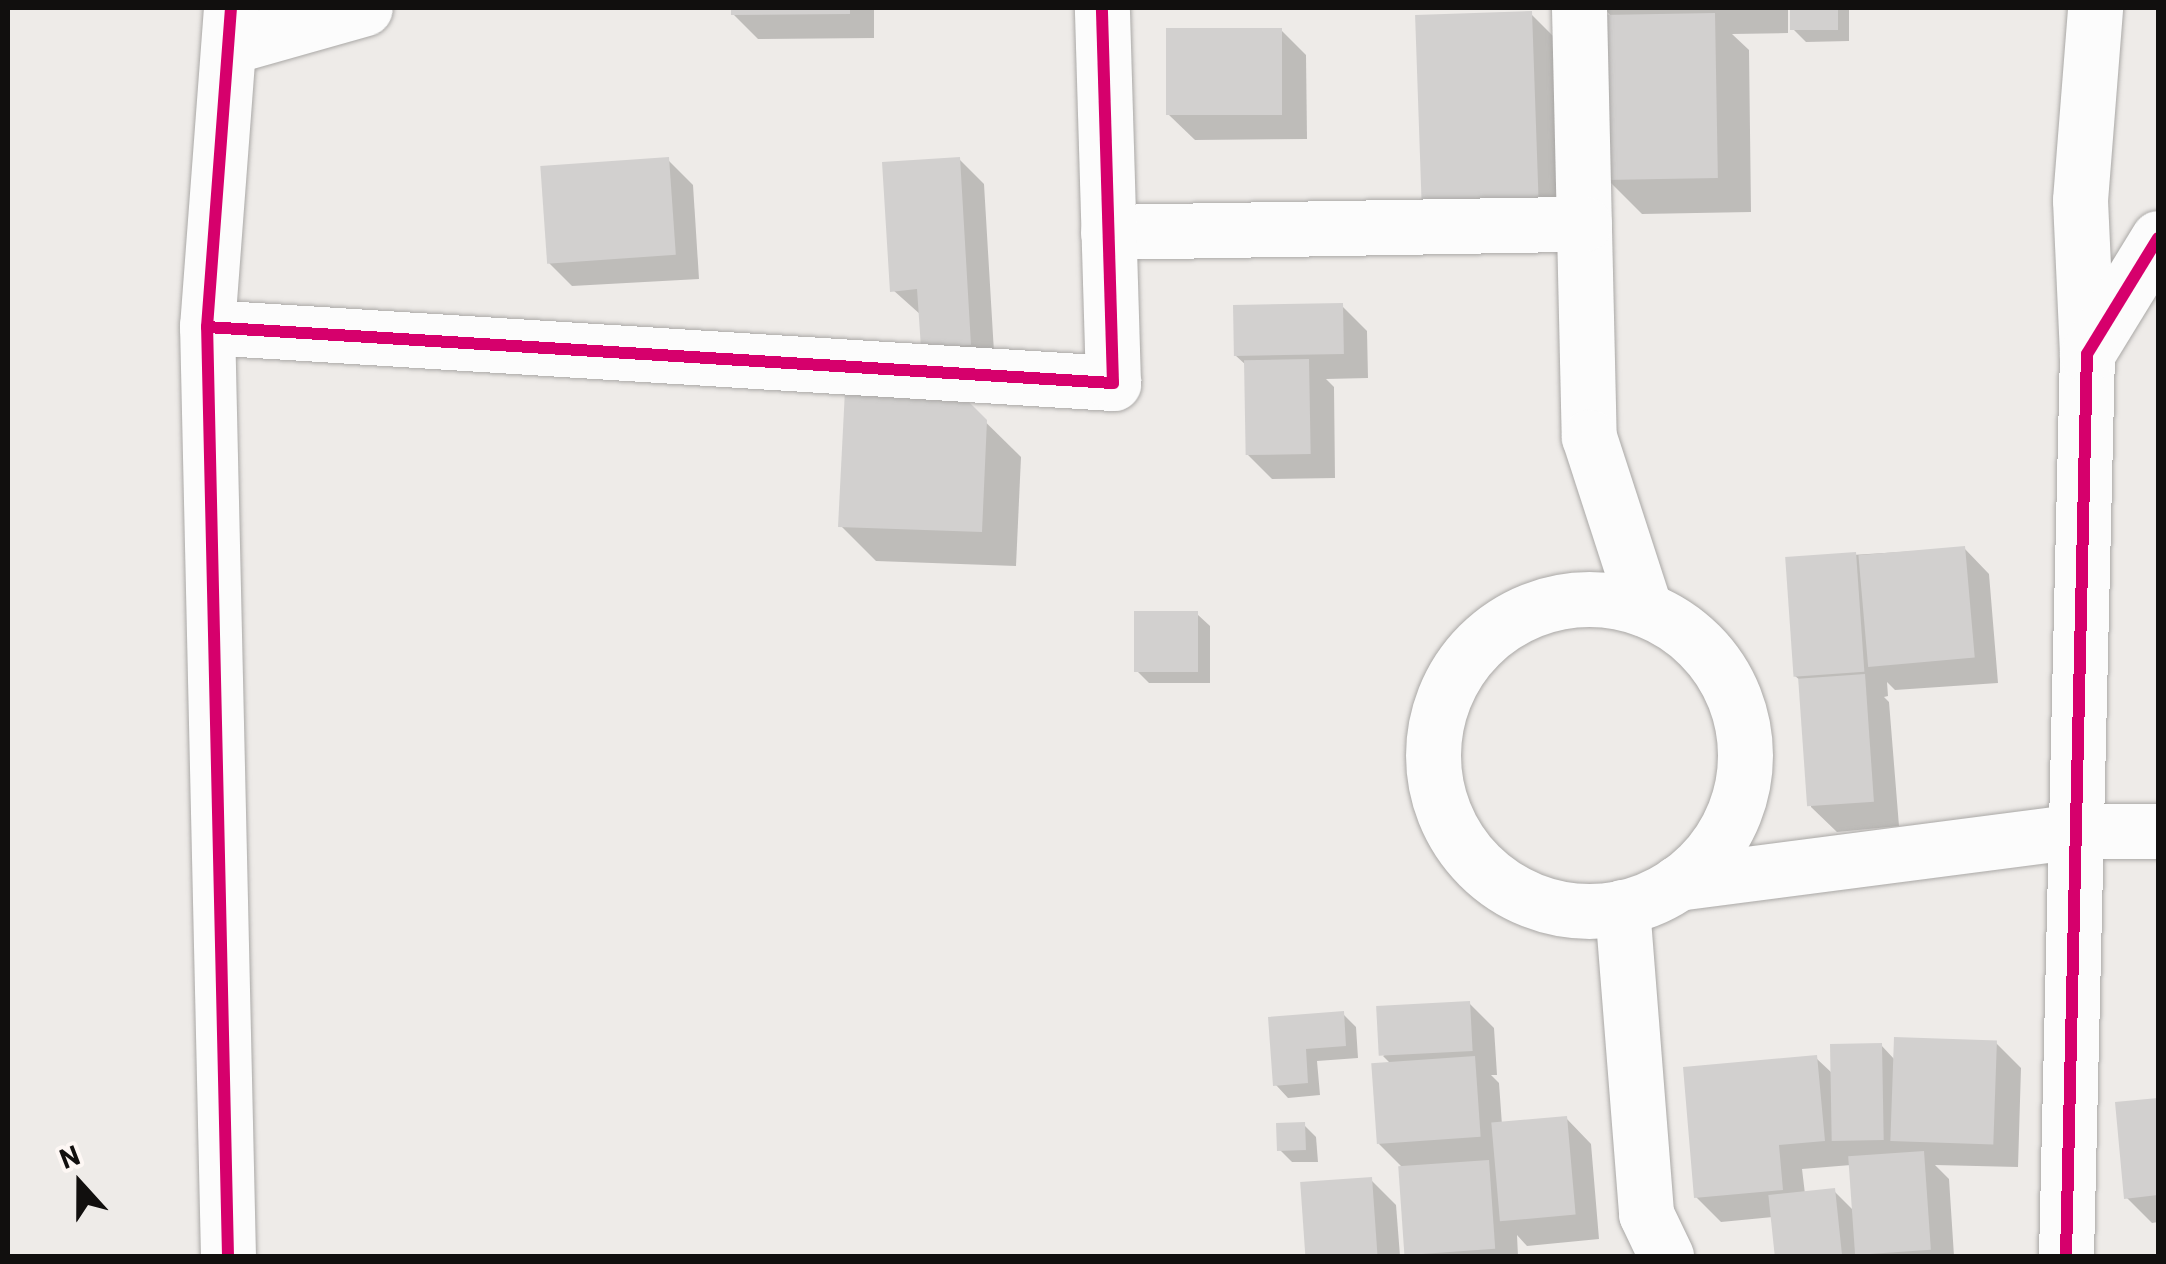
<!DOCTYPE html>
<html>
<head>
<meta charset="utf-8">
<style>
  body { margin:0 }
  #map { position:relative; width:2166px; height:1264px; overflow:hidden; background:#eeebe8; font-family:Barlow,sans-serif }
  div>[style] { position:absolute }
  .shadow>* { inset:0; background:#0003 }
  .building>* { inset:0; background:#d2d0cf; transform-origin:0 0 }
  .roads { filter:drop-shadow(0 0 2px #aaa8a6) drop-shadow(0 0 2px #aaa8a6) }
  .minor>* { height:55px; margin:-27.5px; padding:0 27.5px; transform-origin:27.5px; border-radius:27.5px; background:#fcfcfc }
  .minor>.ring { margin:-27.5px; padding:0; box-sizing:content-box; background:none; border:55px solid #fcfcfc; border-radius:50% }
  .cycleway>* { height:12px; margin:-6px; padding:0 6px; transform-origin:6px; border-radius:6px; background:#d6006c }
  span { translate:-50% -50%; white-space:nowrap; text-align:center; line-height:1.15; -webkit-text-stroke:9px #fdf7f4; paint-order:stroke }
  .frame { position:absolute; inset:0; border:10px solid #110f0e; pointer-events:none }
  .north { position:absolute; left:30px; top:1134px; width:100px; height:100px; -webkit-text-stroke:8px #fdf7f4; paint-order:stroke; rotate:339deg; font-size:28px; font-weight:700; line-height:40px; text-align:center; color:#110f0e }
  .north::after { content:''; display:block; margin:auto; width:35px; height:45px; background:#110f0e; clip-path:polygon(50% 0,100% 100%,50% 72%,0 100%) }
</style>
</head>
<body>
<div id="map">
  <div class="shadow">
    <div style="clip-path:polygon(733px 8px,874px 8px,874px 38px,758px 39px,733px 14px)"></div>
    <div style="clip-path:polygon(1604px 8px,1788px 8px,1788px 33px,1732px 34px,1749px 50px,1751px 212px,1642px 214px,1606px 178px,1611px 16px)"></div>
    <div style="clip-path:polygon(1793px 8px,1849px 8px,1849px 41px,1806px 42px,1793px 29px)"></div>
    <div style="clip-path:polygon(1531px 14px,1566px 49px,1574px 233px,1461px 239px)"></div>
    <div style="clip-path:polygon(1281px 30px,1306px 55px,1307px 139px,1195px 140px,1169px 115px)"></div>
    <div style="clip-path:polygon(959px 159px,984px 184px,995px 369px,949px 372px,921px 315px,893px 290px)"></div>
    <div style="clip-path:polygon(668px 160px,693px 185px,699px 279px,572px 286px,547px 261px)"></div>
    <div style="clip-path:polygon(1342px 306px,1367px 331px,1368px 378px,1326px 379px,1334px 387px,1335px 478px,1272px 479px,1247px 454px,1247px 366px,1235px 355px)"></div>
    <div style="clip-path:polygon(960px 397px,1021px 457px,1016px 566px,876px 561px,841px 526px)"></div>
    <div style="clip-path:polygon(1964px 548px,1989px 574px,1998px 683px,1895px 690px,1887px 682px,1888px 696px,1884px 697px,1889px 702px,1899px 826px,1837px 832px,1811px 807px,1801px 681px,1795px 676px,1788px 559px)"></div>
    <div style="clip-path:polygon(1197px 614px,1210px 626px,1210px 683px,1149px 683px,1136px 670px)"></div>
    <div style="clip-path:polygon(1469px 1003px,1494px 1028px,1497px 1075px,1491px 1075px,1499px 1083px,1502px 1125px,1566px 1118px,1591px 1144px,1599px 1239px,1527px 1246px,1517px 1235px,1518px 1256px,1408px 1255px,1401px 1166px,1379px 1144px,1392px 1065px,1383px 1056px)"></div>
    <div style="clip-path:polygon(1343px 1014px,1356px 1027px,1358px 1058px,1317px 1061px,1320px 1095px,1288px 1098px,1276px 1085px,1271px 1019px)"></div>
    <div style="clip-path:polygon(evenodd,1996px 1043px,2021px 1068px,2018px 1167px,1935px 1165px,1949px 1179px,1954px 1256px,1778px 1256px,1773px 1217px,1721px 1222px,1696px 1197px,1816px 1058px,1833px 1074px,1881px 1045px,1895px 1060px,1996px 1043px,1851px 1165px,1854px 1211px,1834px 1191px,1805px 1194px,1802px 1169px,1851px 1165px)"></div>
    <div style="clip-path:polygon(2158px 1100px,2158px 1222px,2152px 1223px,2127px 1198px,2117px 1105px)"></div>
    <div style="clip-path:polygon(1304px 1125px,1316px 1137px,1318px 1162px,1292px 1162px,1280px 1150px)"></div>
    <div style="clip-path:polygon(1371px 1180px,1396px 1205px,1400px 1256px,1308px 1256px,1302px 1186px)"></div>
  </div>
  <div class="building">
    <div style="clip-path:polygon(731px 8px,850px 8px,850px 14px,731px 15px)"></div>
    <div style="left:1790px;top:8px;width:48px;height:22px"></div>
    <div style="left:1532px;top:11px;width:188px;height:117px;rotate:88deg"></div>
    <div style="left:1715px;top:13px;width:165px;height:113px;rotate:89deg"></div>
    <div style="left:1282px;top:28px;width:87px;height:116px;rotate:90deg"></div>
    <div style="left:669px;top:157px;width:98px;height:129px;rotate:86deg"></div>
    <div style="clip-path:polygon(960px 157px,971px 345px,921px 348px,917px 289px,890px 292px,882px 162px)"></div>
    <div style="left:1343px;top:303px;width:51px;height:110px;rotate:89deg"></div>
    <div style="left:1309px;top:359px;width:95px;height:65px;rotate:89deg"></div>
    <div style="clip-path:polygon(845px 390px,961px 394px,987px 420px,982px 532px,838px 527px)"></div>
    <div style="left:1965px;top:546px;width:112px;height:107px;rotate:85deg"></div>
    <div style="left:1856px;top:552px;width:120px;height:71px;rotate:86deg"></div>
    <div style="left:1198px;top:611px;width:61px;height:64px;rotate:90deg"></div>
    <div style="left:1865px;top:674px;width:128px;height:67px;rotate:86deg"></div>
    <div style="left:1470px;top:1001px;width:50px;height:94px;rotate:87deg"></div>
    <div style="clip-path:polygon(1344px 1011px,1346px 1046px,1306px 1049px,1308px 1083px,1273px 1086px,1268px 1017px)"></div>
    <div style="left:1894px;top:1037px;width:103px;height:104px;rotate:2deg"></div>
    <div style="left:1882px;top:1043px;width:97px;height:52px;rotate:89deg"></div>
    <div style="clip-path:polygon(1817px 1055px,1825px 1141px,1779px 1145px,1783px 1190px,1694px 1198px,1683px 1067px)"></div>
    <div style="left:1475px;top:1056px;width:81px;height:104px;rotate:86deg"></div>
    <div style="clip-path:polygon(2158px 1098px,2158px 1195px,2124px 1199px,2115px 1102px)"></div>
    <div style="left:1567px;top:1116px;width:99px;height:76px;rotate:85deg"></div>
    <div style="left:1305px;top:1122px;width:28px;height:29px;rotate:88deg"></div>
    <div style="left:1924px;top:1151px;width:99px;height:76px;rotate:86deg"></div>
    <div style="left:1489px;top:1160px;width:89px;height:91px;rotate:86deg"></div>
    <div style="left:1372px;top:1177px;width:79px;height:72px;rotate:86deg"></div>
    <div style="left:1835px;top:1188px;width:68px;height:67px;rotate:84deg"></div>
  </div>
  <div class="roads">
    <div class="minor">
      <div style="left:1579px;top:8px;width:429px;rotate:88.7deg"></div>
      <div style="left:1589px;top:437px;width:181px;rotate:72deg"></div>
      <div style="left:231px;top:46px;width:139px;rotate:-15.8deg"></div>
      <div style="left:1108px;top:232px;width:476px;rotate:-1deg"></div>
      <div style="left:207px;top:327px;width:908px;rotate:3.54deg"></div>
      <div style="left:1113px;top:383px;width:375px;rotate:-91.7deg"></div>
      <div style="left:2087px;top:354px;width:154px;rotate:-92.6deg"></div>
      <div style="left:2080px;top:200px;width:193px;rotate:-85.5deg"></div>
      <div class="ring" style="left:1433px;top:599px;width:257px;height:257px"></div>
      <div style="left:1677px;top:883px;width:402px;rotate:-7.4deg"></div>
      <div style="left:2076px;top:831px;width:82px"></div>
      <div style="left:1622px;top:907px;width:308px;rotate:85.5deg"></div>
      <div style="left:1646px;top:1214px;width:47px;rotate:64.5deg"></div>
      <div style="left:228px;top:1256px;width:929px;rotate:-91.29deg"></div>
      <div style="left:207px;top:327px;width:320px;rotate:-85.7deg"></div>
      <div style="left:2066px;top:1256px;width:902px;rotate:-88.67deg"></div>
      <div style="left:2087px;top:354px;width:136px;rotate:-58.5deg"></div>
    </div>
  </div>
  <div class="cycleway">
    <div style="left:207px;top:327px;width:908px;rotate:3.54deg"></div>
    <div style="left:1113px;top:383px;width:375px;rotate:-91.7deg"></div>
    <div style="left:228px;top:1256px;width:929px;rotate:-91.29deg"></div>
    <div style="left:207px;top:327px;width:320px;rotate:-85.7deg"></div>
    <div style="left:2066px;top:1256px;width:902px;rotate:-88.67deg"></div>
    <div style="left:2087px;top:354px;width:136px;rotate:-58.5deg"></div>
  </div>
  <div class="frame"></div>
  <div class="north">N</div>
</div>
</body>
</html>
